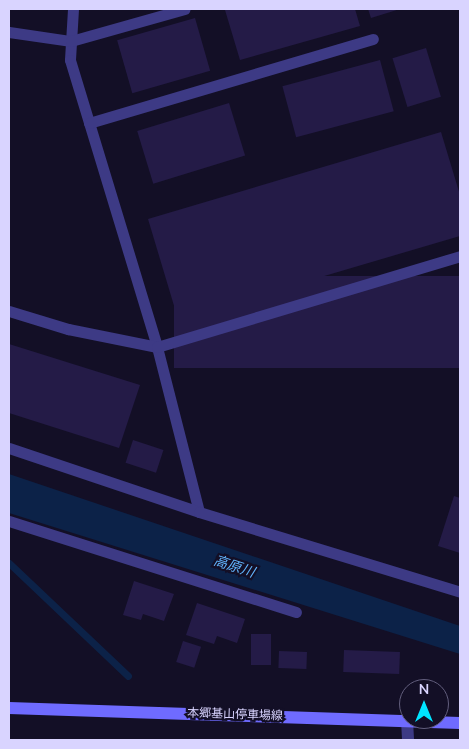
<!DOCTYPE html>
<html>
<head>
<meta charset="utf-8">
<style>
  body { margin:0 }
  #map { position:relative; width:469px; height:749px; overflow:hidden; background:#130f26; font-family:"Nunito Sans","Noto Sans JP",sans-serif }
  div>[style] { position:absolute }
  .water>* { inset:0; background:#0c2248 }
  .stream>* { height:7px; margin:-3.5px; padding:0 3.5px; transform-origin:3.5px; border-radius:3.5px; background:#0c2248 }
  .building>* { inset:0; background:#241b47; transform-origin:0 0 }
  .service>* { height:11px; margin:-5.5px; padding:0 5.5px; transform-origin:5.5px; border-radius:5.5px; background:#3d3a85 }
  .minor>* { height:12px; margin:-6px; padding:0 6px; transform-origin:6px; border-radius:6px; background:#3d3a85 }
  .secondary>* { height:12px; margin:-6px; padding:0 6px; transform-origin:6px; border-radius:6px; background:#6f6bff }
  span { translate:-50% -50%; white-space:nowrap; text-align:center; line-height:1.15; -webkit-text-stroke:4.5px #130f26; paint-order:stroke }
  .street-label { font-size:12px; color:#d9d4ff }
  .water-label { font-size:14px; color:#62b6ff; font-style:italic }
  .frame { position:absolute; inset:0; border:10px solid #d9d4ff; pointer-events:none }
  .north { position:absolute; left:399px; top:679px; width:50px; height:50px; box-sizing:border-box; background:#130f26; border:1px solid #625e7d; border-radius:50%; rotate:0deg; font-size:14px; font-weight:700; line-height:20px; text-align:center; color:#d9d4ff }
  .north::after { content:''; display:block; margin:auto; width:18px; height:22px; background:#00e5ff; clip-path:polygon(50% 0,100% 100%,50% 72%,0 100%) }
</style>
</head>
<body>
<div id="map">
  <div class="water">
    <div style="clip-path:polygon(9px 474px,460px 626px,460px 654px,9px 513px)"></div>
  </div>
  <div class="stream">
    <div style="left:9px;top:563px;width:164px;rotate:43.5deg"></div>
  </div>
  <div class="building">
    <div style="clip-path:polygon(229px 9px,355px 9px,360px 26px,240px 60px,225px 10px)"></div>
    <div style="clip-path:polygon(368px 9px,400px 9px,371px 18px)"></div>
    <div style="left:195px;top:18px;width:55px;height:81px;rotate:74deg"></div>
    <div style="left:426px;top:48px;width:51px;height:35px;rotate:73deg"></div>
    <div style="left:380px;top:60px;width:53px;height:101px;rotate:75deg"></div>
    <div style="left:229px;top:103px;width:55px;height:96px;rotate:73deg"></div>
    <div style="clip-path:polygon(441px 132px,460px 195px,460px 236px,178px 319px,148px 219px)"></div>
    <div style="left:460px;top:276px;width:92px;height:286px;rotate:90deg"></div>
    <div style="clip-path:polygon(9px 344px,140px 385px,119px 448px,9px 413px)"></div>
    <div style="left:133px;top:440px;width:32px;height:24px;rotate:18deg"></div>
    <div style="clip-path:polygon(454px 496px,460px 498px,460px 553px,438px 546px)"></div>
    <div style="clip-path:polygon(134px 581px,174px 594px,164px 621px,143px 614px,141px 620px,123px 615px)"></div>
    <div style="clip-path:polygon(197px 603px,245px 619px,237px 643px,217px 636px,214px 644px,186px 635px)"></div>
    <div style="left:251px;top:634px;width:20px;height:31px"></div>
    <div style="left:183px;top:641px;width:19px;height:22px;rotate:18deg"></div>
    <div style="left:344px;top:650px;width:56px;height:22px;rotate:2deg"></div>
    <div style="left:279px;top:651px;width:28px;height:17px;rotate:2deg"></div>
  </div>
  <div class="service">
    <div style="left:73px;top:9px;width:51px;rotate:93.4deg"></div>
    <div style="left:70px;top:60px;width:300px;rotate:73.1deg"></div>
    <div style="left:157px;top:347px;width:170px;rotate:75.7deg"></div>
    <div style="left:9px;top:32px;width:63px;rotate:8.3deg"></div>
    <div style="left:71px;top:41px;width:118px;rotate:-15.7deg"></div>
    <div style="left:89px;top:123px;width:296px;rotate:-16.5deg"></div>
    <div style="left:9px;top:311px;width:62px;rotate:17deg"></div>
    <div style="left:68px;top:329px;width:91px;rotate:11.4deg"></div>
    <div style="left:157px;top:347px;width:316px;rotate:-16.7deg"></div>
    <div style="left:9px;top:448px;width:200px;rotate:18.6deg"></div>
    <div style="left:199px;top:512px;width:273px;rotate:17deg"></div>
    <div style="left:9px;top:521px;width:301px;rotate:17.6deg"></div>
  </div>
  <div class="minor">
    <div style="left:407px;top:720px;width:20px;rotate:87deg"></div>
  </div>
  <div class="secondary">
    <div style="left:9px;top:708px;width:451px;rotate:1.9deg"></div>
  </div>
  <div class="street-label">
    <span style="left:235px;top:715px;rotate:2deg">本郷基山停車場線</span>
  </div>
  <div class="water-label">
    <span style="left:234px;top:567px;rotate:18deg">高原川</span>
  </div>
  <div class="frame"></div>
  <div class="north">N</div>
</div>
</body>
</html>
